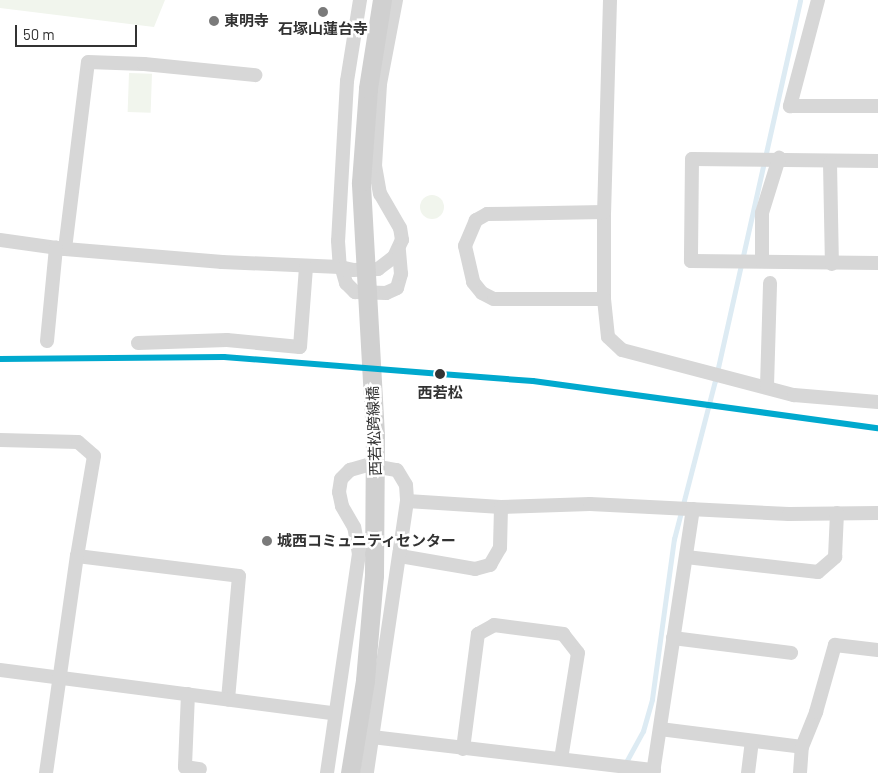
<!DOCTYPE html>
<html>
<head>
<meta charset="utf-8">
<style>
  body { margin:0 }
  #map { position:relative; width:878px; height:773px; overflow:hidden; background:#fff; font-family:Barlow,"Noto Sans JP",sans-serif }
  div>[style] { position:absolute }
  .green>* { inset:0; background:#f1f5ed; transform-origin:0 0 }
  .round { border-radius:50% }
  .stream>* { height:5px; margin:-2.5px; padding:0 2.5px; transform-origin:2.5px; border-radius:2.5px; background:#ddebf3 }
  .minor>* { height:14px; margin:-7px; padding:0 7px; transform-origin:7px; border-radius:7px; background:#d7d7d7 }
  .secondary>* { height:19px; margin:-9.5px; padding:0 9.5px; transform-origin:9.5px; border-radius:9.5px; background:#d0d0d0 }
  .rail-1>* { height:6px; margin:-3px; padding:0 3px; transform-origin:3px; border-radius:3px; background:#00a9ce }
  .dots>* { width:14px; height:14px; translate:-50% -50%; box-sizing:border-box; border:2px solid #fff; border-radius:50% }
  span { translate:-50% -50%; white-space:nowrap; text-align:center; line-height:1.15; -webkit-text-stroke:5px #fff; paint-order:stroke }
  .poi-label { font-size:15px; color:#333; font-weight:700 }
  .left { translate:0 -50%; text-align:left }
  .stop-label { font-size:15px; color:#333; font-weight:700 }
  .street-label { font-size:15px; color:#333 }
  .scale { position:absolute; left:15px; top:25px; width:122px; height:22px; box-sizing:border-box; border:2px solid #333; border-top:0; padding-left:6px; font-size:15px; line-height:18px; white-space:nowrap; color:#333; -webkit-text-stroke:4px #fff; paint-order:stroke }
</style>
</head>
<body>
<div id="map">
  <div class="green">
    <div style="clip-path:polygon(0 0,165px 0,154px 27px,0 8px)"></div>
    <div style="left:129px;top:73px;width:23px;height:39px;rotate:2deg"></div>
    <div class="round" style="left:420px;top:195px;width:24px;height:24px"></div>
  </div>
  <div class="stream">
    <div style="left:620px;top:773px;width:48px;rotate:-61.3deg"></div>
    <div style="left:643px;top:731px;width:33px;rotate:-74deg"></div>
    <div style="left:652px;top:699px;width:162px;rotate:-82.2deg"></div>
    <div style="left:674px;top:539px;width:163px;rotate:-75.5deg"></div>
    <div style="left:715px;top:381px;width:390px;rotate:-77.4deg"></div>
  </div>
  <div class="minor">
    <div style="left:360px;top:0;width:82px;rotate:99.1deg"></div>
    <div style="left:347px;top:81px;width:160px;rotate:93.2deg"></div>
    <div style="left:338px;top:241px;width:26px;rotate:86deg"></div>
    <div style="left:340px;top:267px;width:13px;rotate:13deg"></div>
    <div style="left:353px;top:270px;width:25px;rotate:-2deg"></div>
    <div style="left:378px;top:269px;width:20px;rotate:-37deg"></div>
    <div style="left:394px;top:257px;width:19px;rotate:-65deg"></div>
    <div style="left:402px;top:240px;width:12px;rotate:-99deg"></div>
    <div style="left:400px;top:228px;width:39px;rotate:-120deg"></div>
    <div style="left:380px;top:194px;width:28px;rotate:-100deg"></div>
    <div style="left:375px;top:166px;width:82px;rotate:-86.5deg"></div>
    <div style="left:380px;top:84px;width:86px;rotate:-79.2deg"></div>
    <div style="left:610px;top:0;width:212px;rotate:91.6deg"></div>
    <div style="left:604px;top:212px;width:87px;rotate:90deg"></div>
    <div style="left:604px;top:299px;width:38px;rotate:84deg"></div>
    <div style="left:608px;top:337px;width:19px;rotate:43deg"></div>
    <div style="left:622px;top:350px;width:178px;rotate:14.7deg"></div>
    <div style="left:794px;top:395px;width:84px;rotate:4.8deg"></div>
    <div style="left:818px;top:0;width:110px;rotate:104.8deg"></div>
    <div style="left:790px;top:106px;width:88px"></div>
    <div style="left:878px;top:161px;width:186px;rotate:-179.4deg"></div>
    <div style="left:692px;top:159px;width:102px;rotate:90.6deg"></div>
    <div style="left:691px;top:261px;width:187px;rotate:0.6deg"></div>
    <div style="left:830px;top:163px;width:101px;rotate:88.9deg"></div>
    <div style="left:604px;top:212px;width:117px;rotate:179deg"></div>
    <div style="left:487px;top:214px;width:13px;rotate:151deg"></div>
    <div style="left:476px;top:220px;width:28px;rotate:113deg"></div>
    <div style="left:465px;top:246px;width:37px;rotate:77deg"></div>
    <div style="left:473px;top:282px;width:14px;rotate:51deg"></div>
    <div style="left:482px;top:293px;width:13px;rotate:27deg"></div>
    <div style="left:494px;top:299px;width:110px"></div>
    <div style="left:0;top:240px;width:66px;rotate:7.9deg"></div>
    <div style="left:65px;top:249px;width:158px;rotate:4.7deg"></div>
    <div style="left:222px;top:262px;width:118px;rotate:2.4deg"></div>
    <div style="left:65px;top:249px;width:188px;rotate:-83deg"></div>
    <div style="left:88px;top:62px;width:56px;rotate:2deg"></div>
    <div style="left:144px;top:64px;width:112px;rotate:5.7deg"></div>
    <div style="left:762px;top:261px;width:48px;rotate:-90deg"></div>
    <div style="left:762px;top:213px;width:58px;rotate:-72.8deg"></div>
    <div style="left:342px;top:269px;width:15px;rotate:74deg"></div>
    <div style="left:346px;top:283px;width:13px;rotate:45deg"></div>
    <div style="left:355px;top:292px;width:31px;rotate:2deg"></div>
    <div style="left:386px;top:293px;width:12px;rotate:-24deg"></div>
    <div style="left:397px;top:288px;width:15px;rotate:-74deg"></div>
    <div style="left:401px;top:274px;width:24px;rotate:-95deg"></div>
    <div style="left:47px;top:341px;width:94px;rotate:-84.5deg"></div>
    <div style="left:138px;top:343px;width:89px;rotate:-1.9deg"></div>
    <div style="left:227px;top:340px;width:73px;rotate:5.5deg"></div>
    <div style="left:300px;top:347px;width:80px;rotate:-85.7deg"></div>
    <div style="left:767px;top:386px;width:103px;rotate:-88.3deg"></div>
    <div style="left:0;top:440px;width:78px;rotate:1.5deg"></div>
    <div style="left:78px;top:442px;width:21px;rotate:41deg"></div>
    <div style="left:94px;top:456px;width:101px;rotate:99.6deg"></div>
    <div style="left:77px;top:556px;width:163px;rotate:7deg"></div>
    <div style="left:239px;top:576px;width:124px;rotate:95.1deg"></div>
    <div style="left:407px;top:501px;width:94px;rotate:3.7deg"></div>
    <div style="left:501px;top:507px;width:89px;rotate:-1.9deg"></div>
    <div style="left:590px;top:504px;width:199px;rotate:2.9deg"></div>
    <div style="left:789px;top:514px;width:89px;rotate:-0.6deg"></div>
    <div style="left:400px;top:556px;width:76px;rotate:9.8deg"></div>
    <div style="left:475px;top:569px;width:16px;rotate:-15deg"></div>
    <div style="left:490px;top:565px;width:20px;rotate:-60deg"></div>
    <div style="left:500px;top:548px;width:41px;rotate:-88.6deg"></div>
    <div style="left:686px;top:557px;width:133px;rotate:6.5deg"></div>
    <div style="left:818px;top:572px;width:23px;rotate:-41deg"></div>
    <div style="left:835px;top:557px;width:44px;rotate:-87.4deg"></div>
    <div style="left:673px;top:638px;width:119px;rotate:7.2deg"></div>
    <div style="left:0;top:670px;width:336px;rotate:7.4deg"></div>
    <div style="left:188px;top:694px;width:73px;rotate:92.4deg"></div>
    <div style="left:185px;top:767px;width:15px;rotate:8deg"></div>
    <div style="left:660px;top:729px;width:143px;rotate:7.2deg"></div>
    <div style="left:372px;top:737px;width:284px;rotate:6.7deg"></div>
    <div style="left:463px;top:749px;width:116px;rotate:-82.6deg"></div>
    <div style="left:478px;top:634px;width:18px;rotate:-29deg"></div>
    <div style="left:494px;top:625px;width:70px;rotate:7.4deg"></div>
    <div style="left:563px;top:634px;width:24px;rotate:52deg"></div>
    <div style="left:578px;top:653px;width:107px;rotate:99.1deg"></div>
    <div style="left:46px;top:773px;width:219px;rotate:-81.9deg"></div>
    <div style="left:327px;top:773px;width:221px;rotate:-81.7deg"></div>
    <div style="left:359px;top:554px;width:27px;rotate:-100deg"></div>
    <div style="left:354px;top:527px;width:24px;rotate:-120deg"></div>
    <div style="left:342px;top:506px;width:14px;rotate:-102deg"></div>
    <div style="left:339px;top:492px;width:13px;rotate:-81deg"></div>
    <div style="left:341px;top:479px;width:13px;rotate:-45deg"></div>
    <div style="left:350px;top:470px;width:19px;rotate:-16deg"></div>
    <div style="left:368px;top:465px;width:29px;rotate:10deg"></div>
    <div style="left:397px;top:470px;width:17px;rotate:59deg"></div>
    <div style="left:406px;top:485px;width:16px;rotate:86deg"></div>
    <div style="left:407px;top:501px;width:275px;rotate:98.4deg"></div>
    <div style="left:653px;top:773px;width:267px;rotate:-81.4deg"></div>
    <div style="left:748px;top:773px;width:32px;rotate:-83deg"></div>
    <div style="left:800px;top:773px;width:26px;rotate:-86deg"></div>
    <div style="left:802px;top:747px;width:38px;rotate:-68deg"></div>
    <div style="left:816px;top:712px;width:70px;rotate:-74.2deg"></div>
    <div style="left:835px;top:645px;width:43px;rotate:6.6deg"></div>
  </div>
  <div class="secondary">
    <div style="left:350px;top:773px;width:94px;rotate:-80.8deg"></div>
    <div style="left:365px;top:680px;width:104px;rotate:-85.1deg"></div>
    <div style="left:374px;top:576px;width:141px;rotate:-89.6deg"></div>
    <div style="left:375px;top:435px;width:253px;rotate:-93.2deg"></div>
    <div style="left:361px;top:182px;width:94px;rotate:-85.7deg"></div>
    <div style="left:368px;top:88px;width:89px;rotate:-81deg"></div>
  </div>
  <div class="rail-1">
    <div style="left:0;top:359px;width:224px;rotate:-0.5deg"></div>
    <div style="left:224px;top:357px;width:218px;rotate:4.5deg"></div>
    <div style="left:441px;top:374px;width:92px;rotate:4.4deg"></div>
    <div style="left:533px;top:381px;width:348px;rotate:7.8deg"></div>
  </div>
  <div class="dots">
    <div style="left:323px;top:12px;background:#7a7a7a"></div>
    <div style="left:214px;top:21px;background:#7a7a7a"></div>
    <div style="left:440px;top:374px;background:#333"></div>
    <div style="left:267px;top:541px;background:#7a7a7a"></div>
  </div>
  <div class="poi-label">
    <span class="left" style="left:224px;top:21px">東明寺</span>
    <span style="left:323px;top:29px">石塚山蓮台寺</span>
    <span class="left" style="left:277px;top:541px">城西コミュニティセンター</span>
  </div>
  <div class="stop-label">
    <span style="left:440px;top:393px">西若松</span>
  </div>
  <div class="street-label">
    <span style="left:374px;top:431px;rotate:-92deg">西若松跨線橋</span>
  </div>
  <div class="scale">50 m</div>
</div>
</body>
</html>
